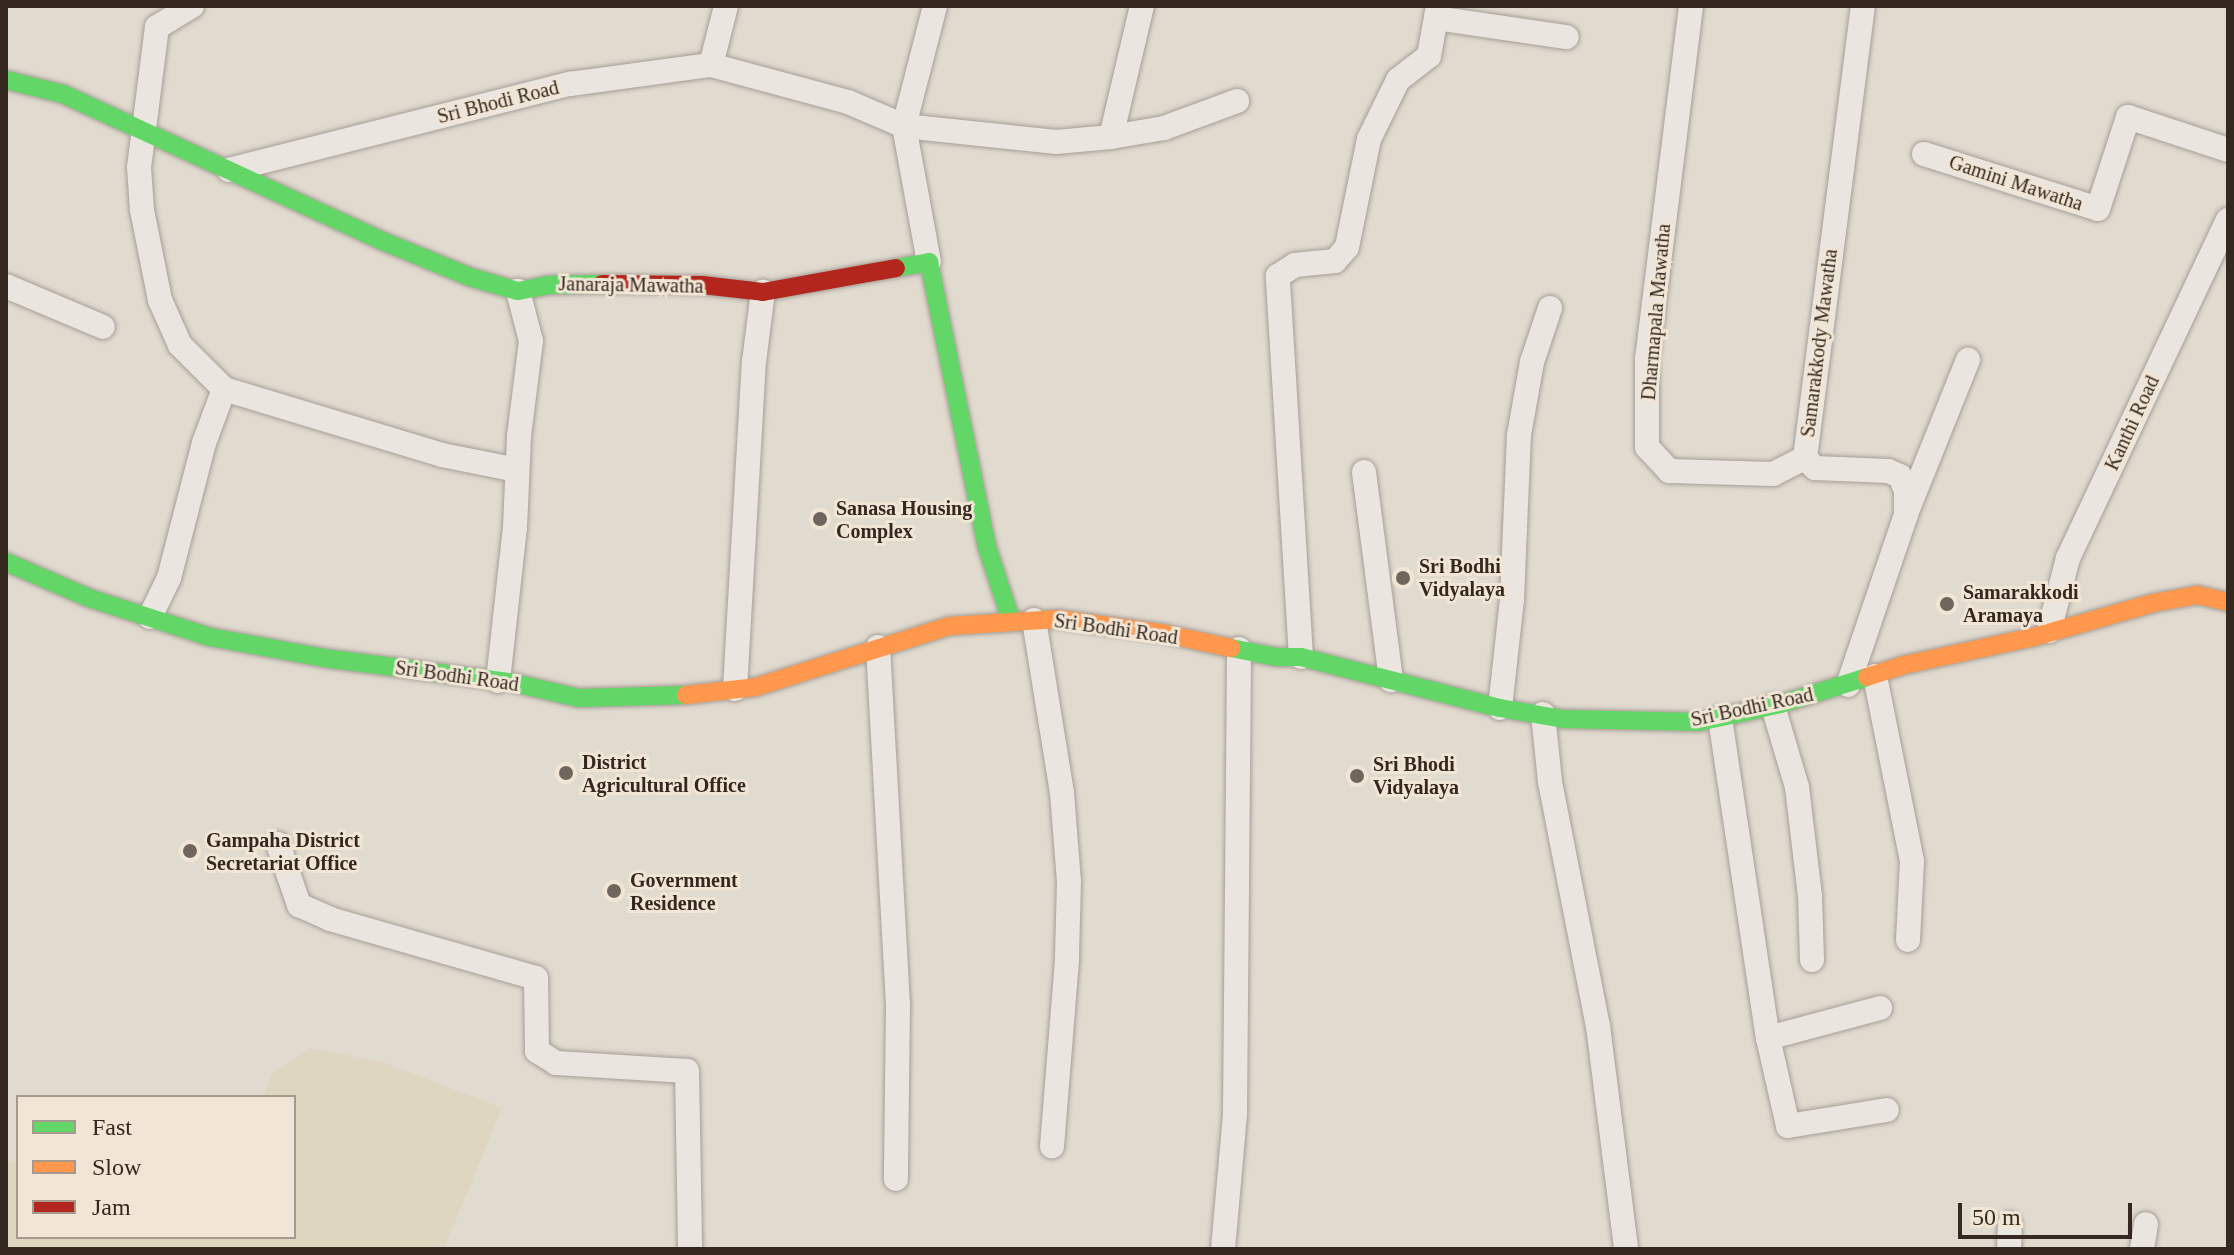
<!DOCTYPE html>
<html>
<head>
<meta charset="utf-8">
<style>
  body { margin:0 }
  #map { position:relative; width:2234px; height:1255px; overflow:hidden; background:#e1dacf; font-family:"Times New Roman",serif }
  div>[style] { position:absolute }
  .farmland>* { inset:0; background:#dfd6c1 }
  .roads { filter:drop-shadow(0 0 2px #a69f97) drop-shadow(0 0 2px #a69f97) }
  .street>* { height:24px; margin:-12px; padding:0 12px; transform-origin:12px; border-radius:12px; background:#eae5df }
  .fast>* { height:18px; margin:-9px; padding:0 9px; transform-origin:9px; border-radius:9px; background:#63d668 }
  .slow>* { height:18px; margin:-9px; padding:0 9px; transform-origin:9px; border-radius:9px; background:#ff974d }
  .jam>* { height:18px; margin:-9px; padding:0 9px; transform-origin:9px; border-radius:9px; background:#b3261e }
  .dots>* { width:22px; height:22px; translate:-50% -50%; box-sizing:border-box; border:4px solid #f1e6d5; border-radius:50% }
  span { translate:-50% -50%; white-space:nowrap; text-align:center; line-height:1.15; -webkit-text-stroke:6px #f1e6d5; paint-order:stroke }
  .street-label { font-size:20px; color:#342820 }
  .poi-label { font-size:20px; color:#342820; font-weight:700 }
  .left { translate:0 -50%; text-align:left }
  .frame { position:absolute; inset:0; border:8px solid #342820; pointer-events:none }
  .legend { position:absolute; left:16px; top:1095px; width:280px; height:144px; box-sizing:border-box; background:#f1e6d5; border:2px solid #a59a8d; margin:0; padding:10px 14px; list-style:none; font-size:24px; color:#342820 }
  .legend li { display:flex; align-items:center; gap:16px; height:40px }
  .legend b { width:40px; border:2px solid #a59a8d }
  .scale { position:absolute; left:1958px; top:1203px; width:174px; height:36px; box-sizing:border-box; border:4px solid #342820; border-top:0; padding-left:10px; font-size:24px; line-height:28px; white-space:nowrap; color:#342820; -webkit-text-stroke:6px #f1e6d5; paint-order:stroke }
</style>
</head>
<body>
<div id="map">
  <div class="farmland">
    <div style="clip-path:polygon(310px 1048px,383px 1062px,502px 1108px,444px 1249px,6px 1249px,6px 1162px,18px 1162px,18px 1237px,294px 1237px,294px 1097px,263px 1097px,272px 1073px)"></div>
  </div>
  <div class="roads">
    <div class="street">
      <div style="left:192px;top:6px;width:41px;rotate:149deg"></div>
      <div style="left:157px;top:27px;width:141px;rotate:97.3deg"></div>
      <div style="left:139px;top:167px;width:43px;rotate:86deg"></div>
      <div style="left:142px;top:210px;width:92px;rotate:78.7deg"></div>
      <div style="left:160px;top:300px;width:49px;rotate:66deg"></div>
      <div style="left:180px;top:345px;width:62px;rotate:45deg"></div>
      <div style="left:935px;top:6px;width:124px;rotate:104.5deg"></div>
      <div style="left:904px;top:126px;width:153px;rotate:6deg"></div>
      <div style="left:1056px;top:142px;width:55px;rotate:-5.2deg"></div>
      <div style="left:1111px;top:137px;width:135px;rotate:-76.7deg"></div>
      <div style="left:1691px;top:6px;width:356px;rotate:97.1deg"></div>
      <div style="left:1647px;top:359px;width:88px;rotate:90deg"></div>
      <div style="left:1647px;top:447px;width:33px;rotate:47deg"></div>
      <div style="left:1669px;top:471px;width:104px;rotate:1.7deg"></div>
      <div style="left:1773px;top:474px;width:36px;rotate:-27deg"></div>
      <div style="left:1436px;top:18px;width:132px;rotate:8.3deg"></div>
      <div style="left:711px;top:65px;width:142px;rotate:15.1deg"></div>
      <div style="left:848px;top:102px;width:61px;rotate:23.2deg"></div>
      <div style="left:904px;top:126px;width:138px;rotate:79.6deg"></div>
      <div style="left:1111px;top:137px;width:54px;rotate:-9.6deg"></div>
      <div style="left:1164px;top:128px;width:78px;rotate:-20.3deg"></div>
      <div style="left:1924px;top:154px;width:182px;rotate:17.5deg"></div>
      <div style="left:2098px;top:209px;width:97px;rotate:-71.9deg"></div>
      <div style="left:2128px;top:117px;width:105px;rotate:18.3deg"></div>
      <div style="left:229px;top:170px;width:352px;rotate:-14.2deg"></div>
      <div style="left:570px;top:84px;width:142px;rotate:-7.7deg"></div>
      <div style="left:711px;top:65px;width:61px;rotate:-75.7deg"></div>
      <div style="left:6px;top:286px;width:105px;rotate:22.9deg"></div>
      <div style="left:1364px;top:472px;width:210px;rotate:82.6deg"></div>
      <div style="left:1908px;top:509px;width:161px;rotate:-68.1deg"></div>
      <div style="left:150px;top:617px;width:43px;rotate:-64deg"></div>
      <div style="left:169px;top:578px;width:139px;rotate:-75.5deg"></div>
      <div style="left:204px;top:443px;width:58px;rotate:-69.7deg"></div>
      <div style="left:224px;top:389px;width:228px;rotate:16.8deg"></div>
      <div style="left:442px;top:455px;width:76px;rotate:11.3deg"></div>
      <div style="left:1034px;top:620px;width:175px;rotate:80.8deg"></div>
      <div style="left:1062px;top:793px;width:88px;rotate:85.5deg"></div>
      <div style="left:1069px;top:881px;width:79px;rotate:91.5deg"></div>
      <div style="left:1067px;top:960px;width:187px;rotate:94.6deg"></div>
      <div style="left:2049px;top:631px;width:75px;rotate:-75.4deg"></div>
      <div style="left:2068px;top:558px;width:374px;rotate:-64.7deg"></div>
      <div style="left:878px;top:647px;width:359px;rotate:86.8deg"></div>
      <div style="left:898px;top:1005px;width:174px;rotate:90.7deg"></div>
      <div style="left:1301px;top:657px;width:382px;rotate:-93.5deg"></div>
      <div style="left:1278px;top:276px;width:20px;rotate:-33deg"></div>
      <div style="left:1295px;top:265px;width:40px;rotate:-5.7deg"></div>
      <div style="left:1335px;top:261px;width:18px;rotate:-49deg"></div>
      <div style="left:1347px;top:247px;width:110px;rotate:-78.5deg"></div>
      <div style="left:1369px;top:139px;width:66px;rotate:-63.8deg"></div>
      <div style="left:1398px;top:80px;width:39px;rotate:-38deg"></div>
      <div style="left:1429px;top:56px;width:51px;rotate:-79.8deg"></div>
      <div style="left:1875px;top:676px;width:189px;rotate:78.7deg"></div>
      <div style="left:1912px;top:861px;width:79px;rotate:92.9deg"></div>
      <div style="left:498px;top:681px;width:154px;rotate:-83.7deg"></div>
      <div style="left:515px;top:528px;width:92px;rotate:-87.5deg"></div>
      <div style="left:519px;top:436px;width:96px;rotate:-82.8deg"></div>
      <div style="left:531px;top:341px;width:52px;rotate:-104.6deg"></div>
      <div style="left:1848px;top:685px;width:180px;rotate:-71.2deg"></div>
      <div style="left:1906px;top:515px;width:24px;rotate:-90deg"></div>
      <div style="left:1906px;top:491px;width:16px;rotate:-112deg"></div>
      <div style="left:1900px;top:476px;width:13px;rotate:-157deg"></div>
      <div style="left:1888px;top:471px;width:73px;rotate:-177.6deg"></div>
      <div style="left:1815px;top:468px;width:14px;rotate:-135deg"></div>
      <div style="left:1805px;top:458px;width:456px;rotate:-82.7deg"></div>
      <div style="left:735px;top:689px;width:328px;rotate:-86.7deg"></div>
      <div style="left:754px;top:362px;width:71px;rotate:-82.7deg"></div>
      <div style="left:1773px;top:706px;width:84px;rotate:73.5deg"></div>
      <div style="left:1797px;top:787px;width:110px;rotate:83.2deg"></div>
      <div style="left:1810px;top:896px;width:64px;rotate:88.2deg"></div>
      <div style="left:1500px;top:708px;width:109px;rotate:-83.7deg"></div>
      <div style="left:1512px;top:600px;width:165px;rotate:-87.6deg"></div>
      <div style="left:1519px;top:435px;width:74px;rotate:-79.9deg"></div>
      <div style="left:1532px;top:362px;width:57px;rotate:-71.6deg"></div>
      <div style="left:1543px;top:714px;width:68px;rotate:84.1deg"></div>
      <div style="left:1550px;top:782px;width:249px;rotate:78.9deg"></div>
      <div style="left:1598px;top:1026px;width:225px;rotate:82.8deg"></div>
      <div style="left:1720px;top:718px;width:324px;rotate:81.5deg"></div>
      <div style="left:1768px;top:1038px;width:90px;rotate:77.2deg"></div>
      <div style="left:1788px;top:1126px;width:100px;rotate:-9.2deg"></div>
      <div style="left:278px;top:844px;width:65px;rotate:71deg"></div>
      <div style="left:299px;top:905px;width:34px;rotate:24deg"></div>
      <div style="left:330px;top:919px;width:214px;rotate:16deg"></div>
      <div style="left:536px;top:978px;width:73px;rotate:89.2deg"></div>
      <div style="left:537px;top:1051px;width:22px;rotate:32deg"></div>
      <div style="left:556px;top:1063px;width:131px;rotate:3.5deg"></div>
      <div style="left:687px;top:1071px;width:178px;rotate:89deg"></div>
      <div style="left:1768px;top:1038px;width:116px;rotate:-15deg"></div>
      <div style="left:1223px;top:1249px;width:135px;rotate:-84.9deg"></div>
      <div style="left:1235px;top:1115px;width:466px;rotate:-89.5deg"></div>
      <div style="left:2009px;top:1249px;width:25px;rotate:-88deg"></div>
      <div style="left:2142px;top:1249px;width:25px;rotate:-81deg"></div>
    </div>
    <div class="fast">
      <div style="left:6px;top:80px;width:59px;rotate:13.8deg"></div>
      <div style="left:63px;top:94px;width:349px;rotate:24.7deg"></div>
      <div style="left:380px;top:240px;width:97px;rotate:22.3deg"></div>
      <div style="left:470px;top:277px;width:50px;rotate:16.3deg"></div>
      <div style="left:518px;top:291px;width:32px;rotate:-11deg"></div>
      <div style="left:549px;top:285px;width:53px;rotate:-1.1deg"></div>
      <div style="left:896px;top:268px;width:34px;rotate:-10deg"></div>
      <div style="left:929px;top:262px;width:291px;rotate:78.5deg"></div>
      <div style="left:987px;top:547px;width:77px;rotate:71.8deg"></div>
      <div style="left:6px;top:562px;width:90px;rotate:23.4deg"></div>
      <div style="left:89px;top:598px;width:127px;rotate:17.9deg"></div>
      <div style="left:210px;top:637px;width:116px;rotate:10.4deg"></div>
      <div style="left:324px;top:658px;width:188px;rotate:7.4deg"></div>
      <div style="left:510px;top:682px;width:71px;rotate:13.1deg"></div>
      <div style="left:579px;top:698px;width:107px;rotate:-1.6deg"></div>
      <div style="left:1231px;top:648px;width:46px;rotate:11.3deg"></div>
      <div style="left:1276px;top:657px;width:25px"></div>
      <div style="left:1301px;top:657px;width:205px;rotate:14.4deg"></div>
      <div style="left:1500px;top:708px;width:64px;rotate:9.9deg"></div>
      <div style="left:1563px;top:719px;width:136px;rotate:1.3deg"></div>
      <div style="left:1699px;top:722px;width:84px;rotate:-12.4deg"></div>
      <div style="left:1781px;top:704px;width:90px;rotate:-17.4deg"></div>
    </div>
    <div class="slow">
      <div style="left:1867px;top:677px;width:39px;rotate:-18deg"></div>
      <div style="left:1904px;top:665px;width:133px;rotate:-12.2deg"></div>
      <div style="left:2034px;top:637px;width:124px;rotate:-15.9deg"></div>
      <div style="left:2153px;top:603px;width:46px;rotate:-10.1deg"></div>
      <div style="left:2198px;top:595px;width:31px;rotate:13deg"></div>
      <div style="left:686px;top:695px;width:70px;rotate:-6.5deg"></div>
      <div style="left:756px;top:687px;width:203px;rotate:-17.5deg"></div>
      <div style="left:950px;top:626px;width:108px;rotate:-3.7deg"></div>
      <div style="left:1058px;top:619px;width:105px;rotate:7.7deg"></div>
      <div style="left:1162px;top:633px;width:71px;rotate:12.3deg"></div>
    </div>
    <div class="jam">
      <div style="left:602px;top:284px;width:100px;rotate:0.6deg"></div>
      <div style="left:702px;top:285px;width:61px;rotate:6.5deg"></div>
      <div style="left:763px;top:292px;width:135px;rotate:-10.2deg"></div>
    </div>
  </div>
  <div class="dots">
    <div style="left:820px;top:519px;background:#71665d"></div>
    <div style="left:1403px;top:578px;background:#71665d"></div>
    <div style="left:1947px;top:604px;background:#71665d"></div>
    <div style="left:566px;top:773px;background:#71665d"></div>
    <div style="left:1357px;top:776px;background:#71665d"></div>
    <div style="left:190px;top:851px;background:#71665d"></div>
    <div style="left:614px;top:891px;background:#71665d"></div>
  </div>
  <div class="street-label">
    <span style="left:498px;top:102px;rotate:-14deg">Sri Bhodi Road</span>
    <span style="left:2016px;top:183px;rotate:18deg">Gamini Mawatha</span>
    <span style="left:631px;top:285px;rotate:1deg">Janaraja Mawatha</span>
    <span style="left:1656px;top:312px;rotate:-85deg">Dharmapala Mawatha</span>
    <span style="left:1819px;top:343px;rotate:-83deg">Samarakkody Mawatha</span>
    <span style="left:2132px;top:423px;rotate:-65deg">Kanthi Road</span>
    <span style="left:1116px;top:629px;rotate:8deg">Sri Bodhi Road</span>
    <span style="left:457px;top:676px;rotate:8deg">Sri Bodhi Road</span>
    <span style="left:1752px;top:707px;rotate:-12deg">Sri Bodhi Road</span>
  </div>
  <div class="poi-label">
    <span class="left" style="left:836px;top:520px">Sanasa Housing<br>Complex</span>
    <span class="left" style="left:1419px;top:578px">Sri Bodhi<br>Vidyalaya</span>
    <span class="left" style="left:1963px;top:604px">Samarakkodi<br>Aramaya</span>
    <span class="left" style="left:582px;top:774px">District<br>Agricultural Office</span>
    <span class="left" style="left:1373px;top:776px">Sri Bhodi<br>Vidyalaya</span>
    <span class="left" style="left:206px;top:852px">Gampaha District<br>Secretariat Office</span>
    <span class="left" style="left:630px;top:892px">Government<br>Residence</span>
  </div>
  <div class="frame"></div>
  <ul class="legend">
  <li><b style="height:10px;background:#63d668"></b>Fast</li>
  <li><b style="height:10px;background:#ff974d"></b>Slow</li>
  <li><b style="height:10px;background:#b3261e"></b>Jam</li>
  </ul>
  <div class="scale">50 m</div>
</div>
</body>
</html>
